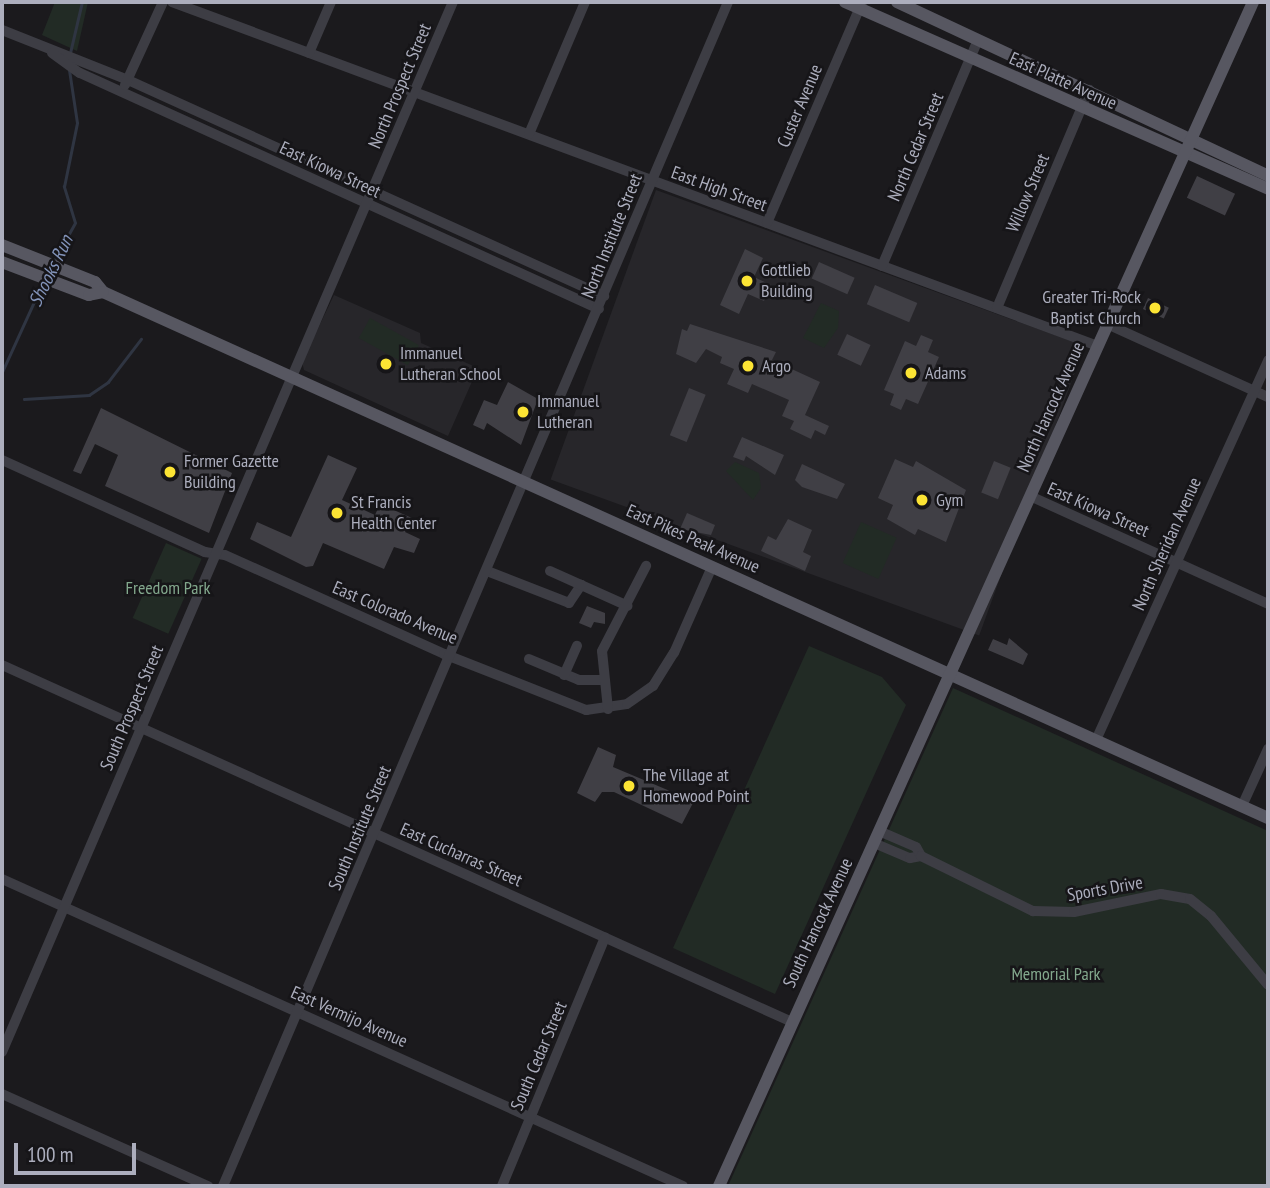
<!DOCTYPE html>
<html>
<head>
<meta charset="utf-8">
<style>
  body { margin:0 }
  #map { position:relative; width:1270px; height:1188px; overflow:hidden; background:#1b1a1d; font-family:"PT Sans Narrow",sans-serif }
  div>[style] { position:absolute }
  .built>* { inset:0; background:#27262a; transform-origin:0 0 }
  .green>* { inset:0; background:#222b25; transform-origin:0 0 }
  .stream>* { height:2.5px; margin:-1.25px; padding:0 1.25px; transform-origin:1.25px; border-radius:1.25px; background:#2f3542 }
  .building>* { inset:0; background:#403f45; transform-origin:0 0 }
  .minor>* { height:10px; margin:-5px; padding:0 5px; transform-origin:5px; border-radius:5px; background:#3d3d44 }
  .major>* { height:12px; margin:-6px; padding:0 6px; transform-origin:6px; border-radius:6px; background:#575761 }
  .dots>* { width:19px; height:19px; translate:-50% -50%; box-sizing:border-box; border:4px solid #161518; border-radius:50% }
  span { translate:-50% -50%; white-space:nowrap; text-align:center; line-height:1.15; -webkit-text-stroke:5px #161518; paint-order:stroke }
  .street-label { font-size:18px; color:#acaebd }
  .poi-label { font-size:18px; color:#acaebd }
  .left { translate:0 -50%; text-align:left }
  .right { translate:-100% -50%; text-align:right }
  .park-label { font-size:18px; color:#83a88d }
  .water-label { font-size:19px; color:#8293b9; font-style:italic }
  .frame { position:absolute; inset:0; border:4px solid #acaebd; pointer-events:none }
  .scale { position:absolute; left:14px; top:1143px; width:122px; height:32px; box-sizing:border-box; border:4px solid #acaebd; border-top:0; padding-left:9px; font-size:21px; line-height:24px; white-space:nowrap; color:#acaebd; -webkit-text-stroke:5px #161518; paint-order:stroke }
</style>
</head>
<body>
<div id="map">
  <div class="built">
    <div style="left:656px;top:190px;width:456px;height:308px;rotate:20deg"></div>
    <div style="clip-path:polygon(334px 295px,420px 333px,421px 343px,478px 368px,448px 436px,304px 370px,302px 362px)"></div>
  </div>
  <div class="green">
    <div style="clip-path:polygon(55px 2px,88px 2px,77px 51px,42px 35px)"></div>
    <div style="clip-path:polygon(821px 303px,839px 311px,838px 328px,824px 348px,803px 338px)"></div>
    <div style="left:370px;top:318px;width:56px;height:23px;rotate:29deg"></div>
    <div style="clip-path:polygon(735px 462px,759px 473px,761px 488px,753px 500px,726px 471px)"></div>
    <div style="left:861px;top:522px;width:39px;height:45px;rotate:24deg"></div>
    <div style="left:166px;top:543px;width:39px;height:82px;rotate:24deg"></div>
    <div style="clip-path:polygon(809px 646px,882px 677px,906px 705px,775px 994px,673px 948px)"></div>
    <div style="clip-path:polygon(953px 688px,1268px 831px,1268px 1186px,728px 1186px)"></div>
  </div>
  <div class="stream">
    <div style="left:70px;top:53px;width:52px;rotate:-76.8deg"></div>
    <div style="left:54px;top:261px;width:43px;rotate:-61.1deg"></div>
    <div style="left:75px;top:223px;width:38px;rotate:-107deg"></div>
    <div style="left:64px;top:187px;width:65px;rotate:-78.5deg"></div>
    <div style="left:77px;top:123px;width:54px;rotate:-98.6deg"></div>
    <div style="left:2px;top:372px;width:99px;rotate:-65.5deg"></div>
    <div style="left:24px;top:399px;width:65px;rotate:-3.5deg"></div>
    <div style="left:89px;top:395px;width:23px;rotate:-34deg"></div>
    <div style="left:108px;top:382px;width:54px;rotate:-52.5deg"></div>
  </div>
  <div class="building">
    <div style="left:1197px;top:176px;width:42px;height:24px;rotate:25deg"></div>
    <div style="clip-path:polygon(745px 249px,763px 258px,754px 277px,771px 285px,764px 301px,748px 294px,739px 314px,720px 305px)"></div>
    <div style="left:819px;top:262px;width:39px;height:18px;rotate:24deg"></div>
    <div style="left:875px;top:285px;width:46px;height:21px;rotate:23deg"></div>
    <div style="left:1148px;top:298px;width:23px;height:12px;rotate:25deg"></div>
    <div style="clip-path:polygon(690px 324px,776px 352px,772px 360px,820px 382px,805px 415px,829px 426px,825px 435px,815px 430px,811px 439px,790px 429px,794px 421px,782px 416px,789px 400px,752px 384px,748px 393px,727px 384px,734px 369px,720px 363px,722px 357px,706px 349px,696px 363px,676px 354px,682px 329px,687px 331px)"></div>
    <div style="left:847px;top:334px;width:26px;height:23px;rotate:25deg"></div>
    <div style="clip-path:polygon(921px 335px,933px 340px,928px 352px,939px 357px,918px 404px,906px 399px,901px 410px,890px 405px,894px 394px,884px 390px,905px 341px,916px 346px)"></div>
    <div style="clip-path:polygon(508px 382px,538px 399px,521px 445px,487px 423px,484px 430px,473px 425px,484px 400px,497px 405px)"></div>
    <div style="left:689px;top:388px;width:18px;height:51px;rotate:22deg"></div>
    <div style="clip-path:polygon(101px 408px,232px 473px,209px 533px,105px 486px,118px 455px,95px 444px,81px 474px,73px 471px)"></div>
    <div style="clip-path:polygon(742px 437px,784px 455px,775px 475px,746px 456px,744px 461px,733px 457px)"></div>
    <div style="clip-path:polygon(328px 455px,357px 468px,342px 500px,375px 515px,380px 504px,412px 518px,405px 532px,420px 539px,414px 553px,394px 547px,384px 569px,323px 543px,313px 566px,306px 567px,250px 539px,257px 522px,291px 537px)"></div>
    <div style="clip-path:polygon(895px 459px,913px 467px,916px 461px,966px 490px,946px 542px,918px 529px,915px 535px,887px 519px,893px 505px,878px 498px)"></div>
    <div style="left:994px;top:461px;width:18px;height:34px;rotate:22deg"></div>
    <div style="clip-path:polygon(802px 464px,845px 484px,837px 499px,802px 487px,795px 480px)"></div>
    <div style="clip-path:polygon(687px 513px,715px 525px,711px 535px,680px 529px)"></div>
    <div style="clip-path:polygon(788px 519px,812px 530px,803px 552px,811px 556px,805px 571px,761px 551px,768px 536px,776px 540px)"></div>
    <div style="clip-path:polygon(587px 606px,605px 613px,605px 624px,594px 622px,591px 628px,579px 623px)"></div>
    <div style="clip-path:polygon(1009px 638px,1028px 654px,1023px 665px,988px 650px,993px 639px,1007px 645px)"></div>
    <div style="clip-path:polygon(598px 747px,616px 755px,613px 767px,689px 799px,693px 803px,682px 824px,614px 792px,602px 792px,595px 802px,577px 793px)"></div>
  </div>
  <div class="minor">
    <div style="left:172px;top:2px;width:988px;rotate:20.38deg"></div>
    <div style="left:2px;top:30px;width:136px;rotate:21.6deg"></div>
    <div style="left:128px;top:80px;width:523px;rotate:24.41deg"></div>
    <div style="left:52px;top:53px;width:34px;rotate:36deg"></div>
    <div style="left:80px;top:73px;width:570px;rotate:24.45deg"></div>
    <div style="left:309px;top:53px;width:56px;rotate:-66.7deg"></div>
    <div style="left:125px;top:85px;width:91px;rotate:-65.4deg"></div>
    <div style="left:529px;top:134px;width:143px;rotate:-67deg"></div>
    <div style="left:767px;top:223px;width:241px;rotate:-66.7deg"></div>
    <div style="left:882px;top:266px;width:246px;rotate:-67deg"></div>
    <div style="left:997px;top:308px;width:237px;rotate:-67.1deg"></div>
    <div style="left:1107px;top:324px;width:177px;rotate:24.4deg"></div>
    <div style="left:2px;top:460px;width:223px;rotate:24.4deg"></div>
    <div style="left:205px;top:552px;width:20px;rotate:9deg"></div>
    <div style="left:225px;top:555px;width:240px;rotate:24.3deg"></div>
    <div style="left:444px;top:654px;width:153px;rotate:21.5deg"></div>
    <div style="left:586px;top:710px;width:41px;rotate:-8.3deg"></div>
    <div style="left:627px;top:704px;width:32px;rotate:-35deg"></div>
    <div style="left:653px;top:686px;width:39px;rotate:-58deg"></div>
    <div style="left:674px;top:653px;width:94px;rotate:-66.2deg"></div>
    <div style="left:1030px;top:496px;width:261px;rotate:24.4deg"></div>
    <div style="left:487px;top:571px;width:88px;rotate:21.3deg"></div>
    <div style="left:569px;top:603px;width:22px;rotate:-56deg"></div>
    <div style="left:550px;top:571px;width:85px;rotate:24.2deg"></div>
    <div style="left:529px;top:659px;width:54px;rotate:22.8deg"></div>
    <div style="left:579px;top:680px;width:25px"></div>
    <div style="left:2px;top:665px;width:867px;rotate:24.32deg"></div>
    <div style="left:564px;top:675px;width:32px;rotate:-66deg"></div>
    <div style="left:608px;top:709px;width:58px;rotate:-95.9deg"></div>
    <div style="left:602px;top:651px;width:96px;rotate:-62.6deg"></div>
    <div style="left:1096px;top:740px;width:417px;rotate:-65.6deg"></div>
    <div style="left:1242px;top:806px;width:63px;rotate:-65.5deg"></div>
    <div style="left:874px;top:843px;width:39px;rotate:23deg"></div>
    <div style="left:910px;top:858px;width:11px;rotate:-10deg"></div>
    <div style="left:921px;top:856px;width:10px;rotate:-119deg"></div>
    <div style="left:916px;top:847px;width:40px;rotate:-156.6deg"></div>
    <div style="left:921px;top:856px;width:125px;rotate:26.2deg"></div>
    <div style="left:1033px;top:911px;width:41px;rotate:1.4deg"></div>
    <div style="left:1074px;top:912px;width:89px;rotate:-11.7deg"></div>
    <div style="left:1161px;top:894px;width:29px;rotate:10deg"></div>
    <div style="left:1190px;top:899px;width:27px;rotate:39deg"></div>
    <div style="left:1211px;top:916px;width:89px;rotate:50.4deg"></div>
    <div style="left:2px;top:879px;width:747px;rotate:24.27deg"></div>
    <div style="left:2px;top:1052px;width:1143px;rotate:-66.76deg"></div>
    <div style="left:2px;top:1094px;width:226px;rotate:24.1deg"></div>
    <div style="left:223px;top:1186px;width:1287px;rotate:-66.9deg"></div>
    <div style="left:502px;top:1186px;width:269px;rotate:-67.5deg"></div>
  </div>
  <div class="major">
    <div style="left:845px;top:2px;width:462px;rotate:23.8deg"></div>
    <div style="left:897px;top:2px;width:410px;rotate:25.1deg"></div>
    <div style="left:2px;top:245px;width:100px;rotate:21.7deg"></div>
    <div style="left:95px;top:282px;width:13px;rotate:51deg"></div>
    <div style="left:103px;top:292px;width:1278px;rotate:24.3deg"></div>
    <div style="left:2px;top:262px;width:93px;rotate:20.8deg"></div>
    <div style="left:89px;top:295px;width:14px;rotate:-12deg"></div>
    <div style="left:719px;top:1186px;width:1299px;rotate:-65.72deg"></div>
  </div>
  <div class="dots">
    <div style="left:747px;top:281px;background:#fce434"></div>
    <div style="left:1155px;top:308px;background:#fce434"></div>
    <div style="left:386px;top:364px;background:#fce434"></div>
    <div style="left:748px;top:366px;background:#fce434"></div>
    <div style="left:911px;top:373px;background:#fce434"></div>
    <div style="left:523px;top:412px;background:#fce434"></div>
    <div style="left:170px;top:472px;background:#fce434"></div>
    <div style="left:922px;top:500px;background:#fce434"></div>
    <div style="left:337px;top:513px;background:#fce434"></div>
    <div style="left:629px;top:786px;background:#fce434"></div>
  </div>
  <div class="street-label">
    <span style="left:1063px;top:81px;rotate:24deg">East Platte Avenue</span>
    <span style="left:400px;top:86px;rotate:-67deg">North Prospect Street</span>
    <span style="left:800px;top:106px;rotate:-67deg">Custer Avenue</span>
    <span style="left:916px;top:147px;rotate:-67deg">North Cedar Street</span>
    <span style="left:330px;top:170px;rotate:25deg">East Kiowa Street</span>
    <span style="left:719px;top:189px;rotate:20deg">East High Street</span>
    <span style="left:1028px;top:193px;rotate:-67deg">Willow Street</span>
    <span style="left:612px;top:236px;rotate:-68deg">North Institute Street</span>
    <span style="left:1051px;top:407px;rotate:-66deg">North Hancock Avenue</span>
    <span style="left:1098px;top:510px;rotate:24deg">East Kiowa Street</span>
    <span style="left:693px;top:539px;rotate:24deg">East Pikes Peak Avenue</span>
    <span style="left:1167px;top:544px;rotate:-66deg">North Sheridan Avenue</span>
    <span style="left:395px;top:613px;rotate:23deg">East Colorado Avenue</span>
    <span style="left:132px;top:708px;rotate:-67deg">South Prospect Street</span>
    <span style="left:360px;top:828px;rotate:-67deg">South Institute Street</span>
    <span style="left:461px;top:855px;rotate:24deg">East Cucharras Street</span>
    <span style="left:1105px;top:889px;rotate:-10deg">Sports Drive</span>
    <span style="left:818px;top:923px;rotate:-65deg">South Hancock Avenue</span>
    <span style="left:349px;top:1017px;rotate:24deg">East Vermijo Avenue</span>
    <span style="left:539px;top:1056px;rotate:-67deg">South Cedar Street</span>
  </div>
  <div class="poi-label">
    <span class="left" style="left:761px;top:281px">Gottlieb<br>Building</span>
    <span class="right" style="left:1141px;top:308px">Greater Tri-Rock<br>Baptist Church</span>
    <span class="left" style="left:400px;top:364px">Immanuel<br>Lutheran School</span>
    <span class="left" style="left:762px;top:366px">Argo</span>
    <span class="left" style="left:925px;top:373px">Adams</span>
    <span class="left" style="left:537px;top:412px">Immanuel<br>Lutheran</span>
    <span class="left" style="left:184px;top:472px">Former Gazette<br>Building</span>
    <span class="left" style="left:936px;top:500px">Gym</span>
    <span class="left" style="left:351px;top:513px">St Francis<br>Health Center</span>
    <span class="left" style="left:643px;top:786px">The Village at<br>Homewood Point</span>
  </div>
  <div class="park-label">
    <span style="left:168px;top:588px">Freedom Park</span>
    <span style="left:1056px;top:974px">Memorial Park</span>
  </div>
  <div class="water-label">
    <span style="left:51px;top:271px;rotate:-64deg">Shooks Run</span>
  </div>
  <div class="frame"></div>
  <div class="scale">100 m</div>
</div>
</body>
</html>
